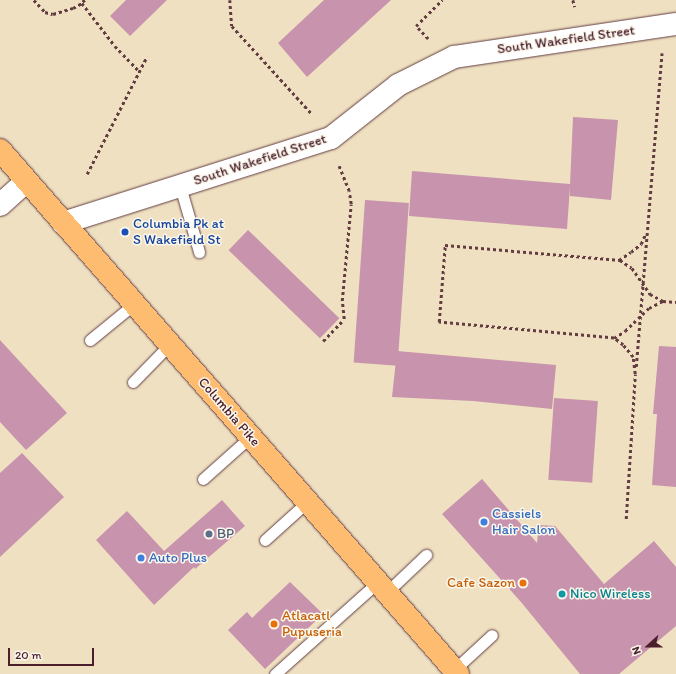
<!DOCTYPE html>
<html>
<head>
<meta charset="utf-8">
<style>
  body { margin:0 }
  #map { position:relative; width:676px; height:674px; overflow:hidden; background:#efe0c1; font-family:Itim,sans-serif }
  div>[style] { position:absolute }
  .building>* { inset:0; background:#c893ac; transform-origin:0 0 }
  .path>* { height:2.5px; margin-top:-1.25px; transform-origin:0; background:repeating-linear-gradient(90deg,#633c42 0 3px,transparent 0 6px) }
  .roads { filter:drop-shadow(0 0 1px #633c42) drop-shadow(0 0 1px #633c42) }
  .service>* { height:11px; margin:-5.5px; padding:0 5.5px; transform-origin:5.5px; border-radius:5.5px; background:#fff }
  .minor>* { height:22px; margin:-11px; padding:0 11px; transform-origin:11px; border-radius:11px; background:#fff }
  .primary>* { height:22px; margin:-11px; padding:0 11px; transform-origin:11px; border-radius:11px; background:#febc70 }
  .dots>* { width:11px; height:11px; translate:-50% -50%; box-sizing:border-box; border:2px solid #fbf7ec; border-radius:50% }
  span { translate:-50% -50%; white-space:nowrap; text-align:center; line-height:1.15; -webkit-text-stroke:3px #fbf7ec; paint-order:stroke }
  .street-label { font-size:14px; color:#4a1f2b }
  .transit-label { font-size:14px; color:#164399 }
  .left { translate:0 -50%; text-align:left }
  .shop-label { font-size:14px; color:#366cbe }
  .service-label { font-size:14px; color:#4e5e75 }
  .food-label { font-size:14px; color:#c56008 }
  .right { translate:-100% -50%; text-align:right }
  .culture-label { font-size:14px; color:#0d838f }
  .north { position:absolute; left:628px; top:626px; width:40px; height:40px; -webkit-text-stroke:3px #fbf7ec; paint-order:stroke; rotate:249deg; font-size:11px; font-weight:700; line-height:16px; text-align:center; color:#4a1f2b }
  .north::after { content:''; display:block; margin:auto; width:14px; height:18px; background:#4a1f2b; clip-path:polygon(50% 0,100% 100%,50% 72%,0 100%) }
  .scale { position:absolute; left:8px; top:648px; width:86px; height:18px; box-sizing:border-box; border:2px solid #4a1f2b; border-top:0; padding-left:5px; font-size:12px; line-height:14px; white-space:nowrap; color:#4a1f2b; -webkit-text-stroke:3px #fbf7ec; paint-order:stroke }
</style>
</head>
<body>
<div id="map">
  <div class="building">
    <div style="clip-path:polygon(126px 0,167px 0,130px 36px,110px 16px)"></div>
    <div style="clip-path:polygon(324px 0,391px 0,307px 77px,278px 43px)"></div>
    <div style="clip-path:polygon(573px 117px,618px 120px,611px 200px,570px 196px,570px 187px,567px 229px,409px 216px,412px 171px,570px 184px)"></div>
    <div style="left:365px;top:200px;width:44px;height:163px;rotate:4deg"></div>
    <div style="left:248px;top:230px;width:127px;height:28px;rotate:44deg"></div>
    <div style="clip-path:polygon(0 340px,67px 413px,26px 450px,0 422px)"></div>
    <div style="clip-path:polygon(659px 346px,676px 347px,676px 487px,652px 485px,657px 414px,653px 414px)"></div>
    <div style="clip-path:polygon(397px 351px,556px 365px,552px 409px,473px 401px,392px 397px)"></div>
    <div style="left:554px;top:398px;width:44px;height:82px;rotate:4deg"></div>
    <div style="clip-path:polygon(22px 453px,64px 497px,0 557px,0 473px)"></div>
    <div style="clip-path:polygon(482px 479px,537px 543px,539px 525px,555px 526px,604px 584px,654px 541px,676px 567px,676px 626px,619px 674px,580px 674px,521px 602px,442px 514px)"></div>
    <div style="clip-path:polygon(222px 500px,245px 526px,195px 569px,194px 567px,154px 605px,96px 540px,127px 511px,164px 551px)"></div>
    <div style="clip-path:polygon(290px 582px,323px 614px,265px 669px,228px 630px,247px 612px,252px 618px)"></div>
  </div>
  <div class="path">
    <div style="left:34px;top:0;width:16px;rotate:47deg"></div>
    <div style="left:45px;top:12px;width:8px;rotate:14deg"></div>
    <div style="left:53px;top:14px;width:21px;rotate:-17deg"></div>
    <div style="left:73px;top:8px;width:10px;rotate:-29deg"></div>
    <div style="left:85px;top:0;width:4px;rotate:135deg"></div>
    <div style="left:82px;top:3px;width:54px;rotate:52.5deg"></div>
    <div style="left:115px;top:46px;width:35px;rotate:46deg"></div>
    <div style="left:230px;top:0;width:26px;rotate:86deg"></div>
    <div style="left:232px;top:26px;width:119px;rotate:47.7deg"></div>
    <div style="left:573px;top:0;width:7px;rotate:74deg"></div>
    <div style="left:428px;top:39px;width:18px;rotate:-133deg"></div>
    <div style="left:416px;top:26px;width:37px;rotate:-45deg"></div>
    <div style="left:87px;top:174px;width:132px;rotate:-63deg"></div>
    <div style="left:619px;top:260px;width:14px;rotate:-34deg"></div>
    <div style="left:631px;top:252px;width:13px;rotate:-39deg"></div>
    <div style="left:641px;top:244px;width:10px;rotate:-66deg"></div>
    <div style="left:614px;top:338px;width:13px;rotate:-32deg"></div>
    <div style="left:625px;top:331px;width:33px;rotate:-44deg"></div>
    <div style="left:649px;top:308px;width:16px;rotate:-27deg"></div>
    <div style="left:323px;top:341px;width:30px;rotate:-46deg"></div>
    <div style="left:344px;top:319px;width:18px;rotate:-96deg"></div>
    <div style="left:342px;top:301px;width:97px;rotate:-84.7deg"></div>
    <div style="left:351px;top:204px;width:13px;rotate:-99deg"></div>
    <div style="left:349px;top:191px;width:27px;rotate:-112deg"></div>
    <div style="left:636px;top:367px;width:315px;rotate:-85.3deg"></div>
    <div style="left:626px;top:519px;width:145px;rotate:-86.4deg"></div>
    <div style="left:635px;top:374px;width:17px;rotate:-97deg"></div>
    <div style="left:633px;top:357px;width:16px;rotate:-130deg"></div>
    <div style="left:623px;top:345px;width:11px;rotate:-142deg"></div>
    <div style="left:614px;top:338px;width:176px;rotate:-174.8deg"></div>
    <div style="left:439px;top:322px;width:77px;rotate:-85.5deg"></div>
    <div style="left:445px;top:245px;width:176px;rotate:4.9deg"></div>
    <div style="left:620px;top:260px;width:14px;rotate:34deg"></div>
    <div style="left:632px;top:268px;width:32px;rotate:55deg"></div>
    <div style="left:650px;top:294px;width:15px;rotate:28deg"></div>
    <div style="left:663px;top:301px;width:13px;rotate:4deg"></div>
  </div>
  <div class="roads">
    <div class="service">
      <div style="left:180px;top:186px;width:69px;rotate:73.9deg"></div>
      <div style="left:90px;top:340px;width:57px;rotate:-39.3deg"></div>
      <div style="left:133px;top:382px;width:52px;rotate:-45.8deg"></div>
      <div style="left:203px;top:479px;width:63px;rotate:-41.8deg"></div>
      <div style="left:265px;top:540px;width:57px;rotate:-42.1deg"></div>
      <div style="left:387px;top:592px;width:54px;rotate:-43.5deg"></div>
      <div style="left:455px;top:669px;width:50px;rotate:-42.6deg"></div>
      <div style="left:275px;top:674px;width:138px;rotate:-41.8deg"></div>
    </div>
    <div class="minor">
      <div style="left:0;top:205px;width:36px;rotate:-42deg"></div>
      <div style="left:63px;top:223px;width:281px;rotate:-17.6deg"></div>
      <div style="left:331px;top:138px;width:85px;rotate:-38.3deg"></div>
      <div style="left:398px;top:85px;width:63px;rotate:-26.6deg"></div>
      <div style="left:454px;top:57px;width:224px;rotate:-8.5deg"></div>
    </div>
    <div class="primary">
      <div style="left:0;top:150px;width:696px;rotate:48.85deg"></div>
    </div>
  </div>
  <div class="dots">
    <div style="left:125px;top:232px;background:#1a4fb4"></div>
    <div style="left:484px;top:522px;background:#3f7fe0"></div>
    <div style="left:209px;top:534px;background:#5c6f8a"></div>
    <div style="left:141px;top:558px;background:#3f7fe0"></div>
    <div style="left:523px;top:583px;background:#e8710a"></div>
    <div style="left:562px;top:594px;background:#0f9aa8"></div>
    <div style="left:274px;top:624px;background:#e8710a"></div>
  </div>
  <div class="street-label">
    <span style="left:566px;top:40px;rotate:-8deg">South Wakefield Street</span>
    <span style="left:260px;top:160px;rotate:-18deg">South Wakefield Street</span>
    <span style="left:229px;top:412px;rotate:49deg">Columbia Pike</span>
  </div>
  <div class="transit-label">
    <span class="left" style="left:133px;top:232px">Columbia Pk at<br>S Wakefield St</span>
  </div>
  <div class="shop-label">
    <span class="left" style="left:492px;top:522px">Cassiels<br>Hair Salon</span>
    <span class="left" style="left:149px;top:558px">Auto Plus</span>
  </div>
  <div class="service-label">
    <span class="left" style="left:217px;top:534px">BP</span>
  </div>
  <div class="food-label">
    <span class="right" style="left:515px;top:583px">Cafe Sazon</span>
    <span class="left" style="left:282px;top:624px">Atlacatl<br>Pupuseria</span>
  </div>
  <div class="culture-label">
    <span class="left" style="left:570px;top:594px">Nico Wireless</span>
  </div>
  <div class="north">N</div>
  <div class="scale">20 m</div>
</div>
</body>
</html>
